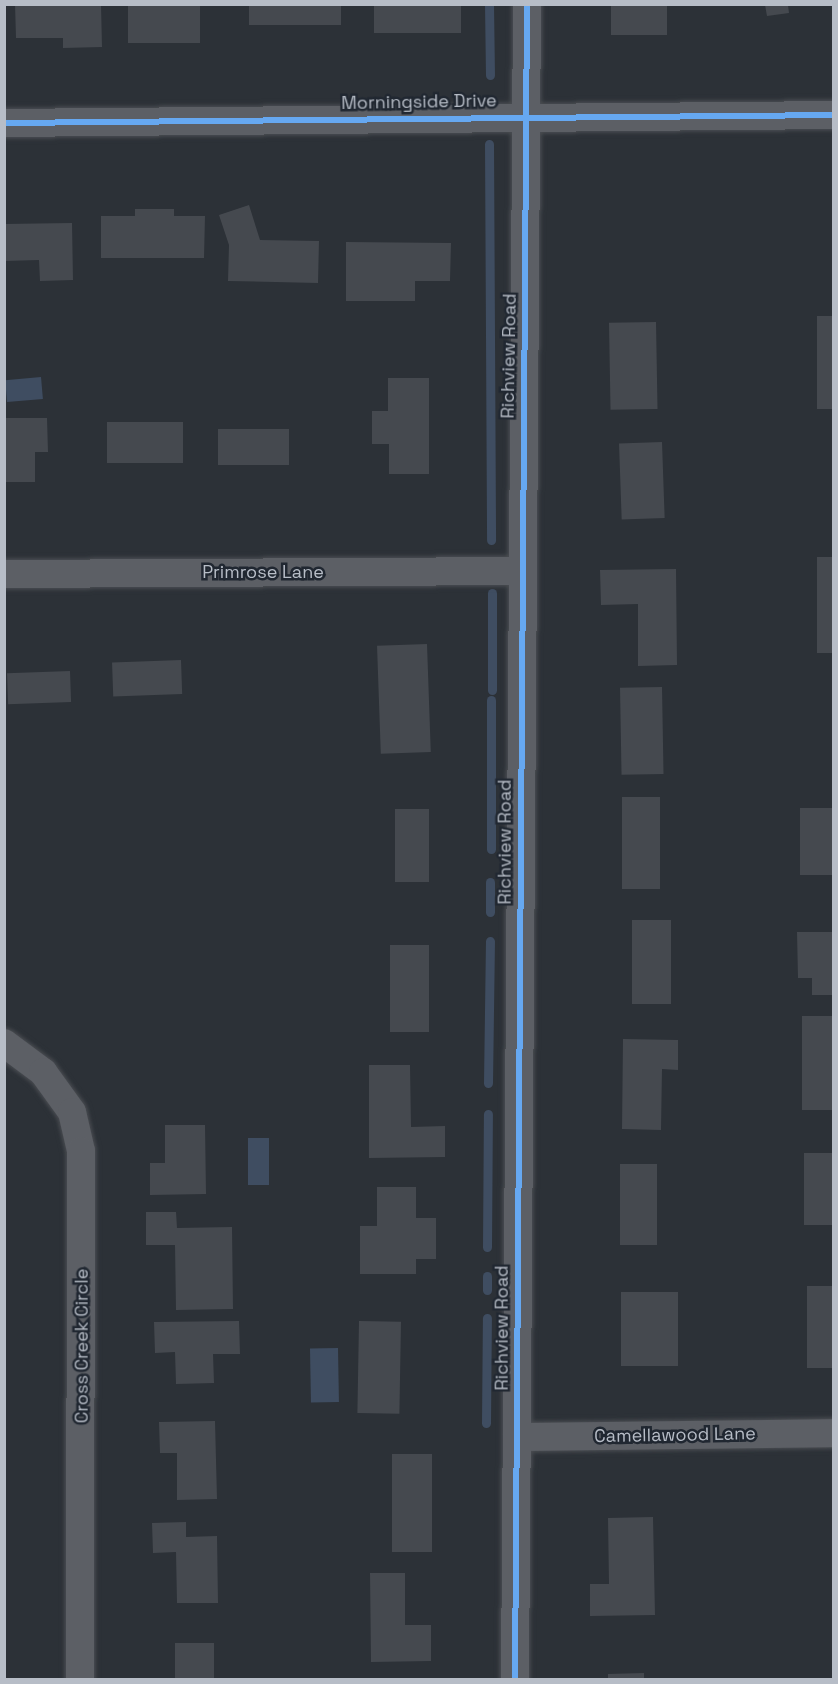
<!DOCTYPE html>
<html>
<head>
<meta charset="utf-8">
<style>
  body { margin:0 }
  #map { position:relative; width:838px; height:1684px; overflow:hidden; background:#2c3137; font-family:"Space Grotesk",sans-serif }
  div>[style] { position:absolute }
  .water>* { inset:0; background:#3f4d61; transform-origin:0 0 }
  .stream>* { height:9px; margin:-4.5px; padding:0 4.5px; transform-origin:4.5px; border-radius:4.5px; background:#3f4d61 }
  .building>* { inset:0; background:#45494f; transform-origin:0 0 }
  .roads { filter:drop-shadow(0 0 2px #4a4d52) drop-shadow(0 0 2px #4a4d52) }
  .minor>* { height:28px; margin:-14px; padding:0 14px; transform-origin:14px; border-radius:14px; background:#5c5f65 }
  .cycleway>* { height:6px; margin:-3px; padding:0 3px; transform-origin:3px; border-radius:3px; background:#66a8f1 }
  span { translate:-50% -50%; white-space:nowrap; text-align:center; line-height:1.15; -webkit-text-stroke:5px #202731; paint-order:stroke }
  .street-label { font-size:18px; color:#b7bdc7 }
  .frame { position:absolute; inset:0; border:6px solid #b7bdc7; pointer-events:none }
</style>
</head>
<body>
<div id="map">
  <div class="water">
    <div style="left:41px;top:377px;width:22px;height:36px;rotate:85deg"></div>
    <div style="left:248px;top:1138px;width:21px;height:47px"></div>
    <div style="left:338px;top:1348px;width:54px;height:28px;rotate:89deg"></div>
  </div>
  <div class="stream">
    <div style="left:489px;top:4px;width:71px;rotate:89.2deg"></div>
    <div style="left:489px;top:144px;width:396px;rotate:89.7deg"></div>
    <div style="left:492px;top:690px;width:97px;rotate:-90deg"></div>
    <div style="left:491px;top:849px;width:149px;rotate:-90deg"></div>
    <div style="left:490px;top:882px;width:30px;rotate:90deg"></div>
    <div style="left:488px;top:1083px;width:142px;rotate:-89.2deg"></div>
    <div style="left:487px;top:1247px;width:133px;rotate:-89.6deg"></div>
    <div style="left:487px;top:1276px;width:14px;rotate:90deg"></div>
    <div style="left:486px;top:1423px;width:105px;rotate:-89.5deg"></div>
  </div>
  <div class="building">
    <div style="clip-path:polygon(15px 4px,101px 4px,102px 47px,63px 48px,63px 38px,16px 38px)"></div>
    <div style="left:128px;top:4px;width:72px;height:39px"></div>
    <div style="left:249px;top:4px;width:92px;height:21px"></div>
    <div style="left:374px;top:4px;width:87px;height:29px"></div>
    <div style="left:611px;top:4px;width:56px;height:31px"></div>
    <div style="clip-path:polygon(765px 5px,788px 5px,789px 13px,767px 16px)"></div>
    <div style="clip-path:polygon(249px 205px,260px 240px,319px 241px,318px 283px,228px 281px,229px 245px,219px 215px)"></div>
    <div style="clip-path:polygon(135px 209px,174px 209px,174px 216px,205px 216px,204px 258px,101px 258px,101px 216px,135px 216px)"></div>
    <div style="clip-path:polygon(72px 223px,73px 280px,40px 281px,39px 260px,4px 261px,4px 224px)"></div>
    <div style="clip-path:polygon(346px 242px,451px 243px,450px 281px,415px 281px,415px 301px,346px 301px)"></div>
    <div style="left:817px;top:316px;width:17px;height:93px"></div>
    <div style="left:656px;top:322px;width:87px;height:47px;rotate:89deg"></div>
    <div style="clip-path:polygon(388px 378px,429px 378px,429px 474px,389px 474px,389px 444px,372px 444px,372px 411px,388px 411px)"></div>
    <div style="clip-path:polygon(5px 418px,47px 418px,48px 452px,35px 452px,35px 482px,6px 482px)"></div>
    <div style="left:107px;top:422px;width:76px;height:41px"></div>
    <div style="left:218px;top:429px;width:71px;height:36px"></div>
    <div style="left:662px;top:442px;width:76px;height:43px;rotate:88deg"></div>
    <div style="left:817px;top:557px;width:17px;height:96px"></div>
    <div style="clip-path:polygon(676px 569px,677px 665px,638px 666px,638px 604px,601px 605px,600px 570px)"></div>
    <div style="left:427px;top:644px;width:108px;height:50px;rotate:88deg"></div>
    <div style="left:181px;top:660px;width:34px;height:69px;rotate:88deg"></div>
    <div style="left:70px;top:671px;width:31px;height:63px;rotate:88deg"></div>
    <div style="left:662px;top:687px;width:87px;height:42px;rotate:89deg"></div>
    <div style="left:622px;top:797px;width:38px;height:92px"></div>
    <div style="left:800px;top:808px;width:34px;height:67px"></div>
    <div style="left:395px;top:809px;width:34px;height:73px"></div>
    <div style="left:632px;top:920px;width:39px;height:84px"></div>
    <div style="clip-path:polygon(797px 932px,834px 932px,834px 995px,812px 995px,812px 978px,798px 978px)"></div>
    <div style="left:390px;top:945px;width:39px;height:87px"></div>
    <div style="left:802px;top:1016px;width:32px;height:94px"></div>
    <div style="clip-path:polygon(623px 1039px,678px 1040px,678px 1070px,662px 1069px,661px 1130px,622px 1129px)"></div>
    <div style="clip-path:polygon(369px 1065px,410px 1065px,411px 1127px,445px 1126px,445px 1157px,369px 1158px)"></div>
    <div style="clip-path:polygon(165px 1125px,205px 1125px,206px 1194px,150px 1195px,150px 1163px,165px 1163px)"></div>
    <div style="left:804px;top:1153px;width:30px;height:72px"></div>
    <div style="left:620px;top:1164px;width:37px;height:81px"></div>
    <div style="clip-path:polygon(377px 1187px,416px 1187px,416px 1218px,436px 1218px,436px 1259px,416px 1259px,416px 1274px,360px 1274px,360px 1226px,377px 1226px)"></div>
    <div style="clip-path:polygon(146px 1212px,176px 1212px,177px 1228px,232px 1227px,233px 1309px,176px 1310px,175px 1245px,146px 1245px)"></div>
    <div style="left:807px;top:1286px;width:27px;height:82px"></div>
    <div style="left:678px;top:1292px;width:74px;height:57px;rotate:90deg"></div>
    <div style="clip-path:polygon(239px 1321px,240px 1354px,213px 1354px,214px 1383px,176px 1384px,175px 1352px,155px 1353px,154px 1322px)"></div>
    <div style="left:359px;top:1321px;width:42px;height:92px;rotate:1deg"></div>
    <div style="clip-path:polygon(215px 1421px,217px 1499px,177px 1500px,177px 1453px,160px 1453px,159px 1422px)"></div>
    <div style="left:392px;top:1454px;width:40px;height:98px"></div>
    <div style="clip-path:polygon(653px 1517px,655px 1615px,590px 1616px,590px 1584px,609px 1584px,608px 1518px)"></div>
    <div style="clip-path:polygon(186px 1522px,186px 1537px,217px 1536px,218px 1603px,177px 1603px,176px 1552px,153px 1553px,152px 1523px)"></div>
    <div style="clip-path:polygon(370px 1573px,405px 1573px,405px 1625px,431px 1625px,431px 1661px,371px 1662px)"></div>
    <div style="left:175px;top:1643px;width:39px;height:37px"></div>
    <div style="clip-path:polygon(644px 1673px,644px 1680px,608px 1680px,608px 1674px)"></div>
  </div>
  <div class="roads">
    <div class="minor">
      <div style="left:4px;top:123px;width:830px;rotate:-0.55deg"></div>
      <div style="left:4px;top:574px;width:518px;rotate:-0.33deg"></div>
      <div style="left:4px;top:1043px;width:49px;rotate:36.6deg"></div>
      <div style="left:43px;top:1072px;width:49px;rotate:54.1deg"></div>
      <div style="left:72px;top:1112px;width:40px;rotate:77deg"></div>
      <div style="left:81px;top:1151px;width:529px;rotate:90.11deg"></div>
      <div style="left:517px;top:1437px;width:317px;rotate:-0.7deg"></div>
      <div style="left:515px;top:1680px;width:1676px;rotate:-89.59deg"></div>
    </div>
  </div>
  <div class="cycleway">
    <div style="left:4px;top:123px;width:830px;rotate:-0.55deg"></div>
    <div style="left:515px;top:1680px;width:1676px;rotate:-89.59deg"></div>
  </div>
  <div class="street-label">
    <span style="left:419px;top:102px;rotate:-1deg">Morningside Drive</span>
    <span style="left:509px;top:356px;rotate:-89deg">Richview Road</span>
    <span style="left:263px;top:572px">Primrose Lane</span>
    <span style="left:505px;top:842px;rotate:-90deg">Richview Road</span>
    <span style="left:502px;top:1328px;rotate:-90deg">Richview Road</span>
    <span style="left:82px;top:1346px;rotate:-90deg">Cross Creek Circle</span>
    <span style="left:675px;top:1435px;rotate:-1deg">Camellawood Lane</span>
  </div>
  <div class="frame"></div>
</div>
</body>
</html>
